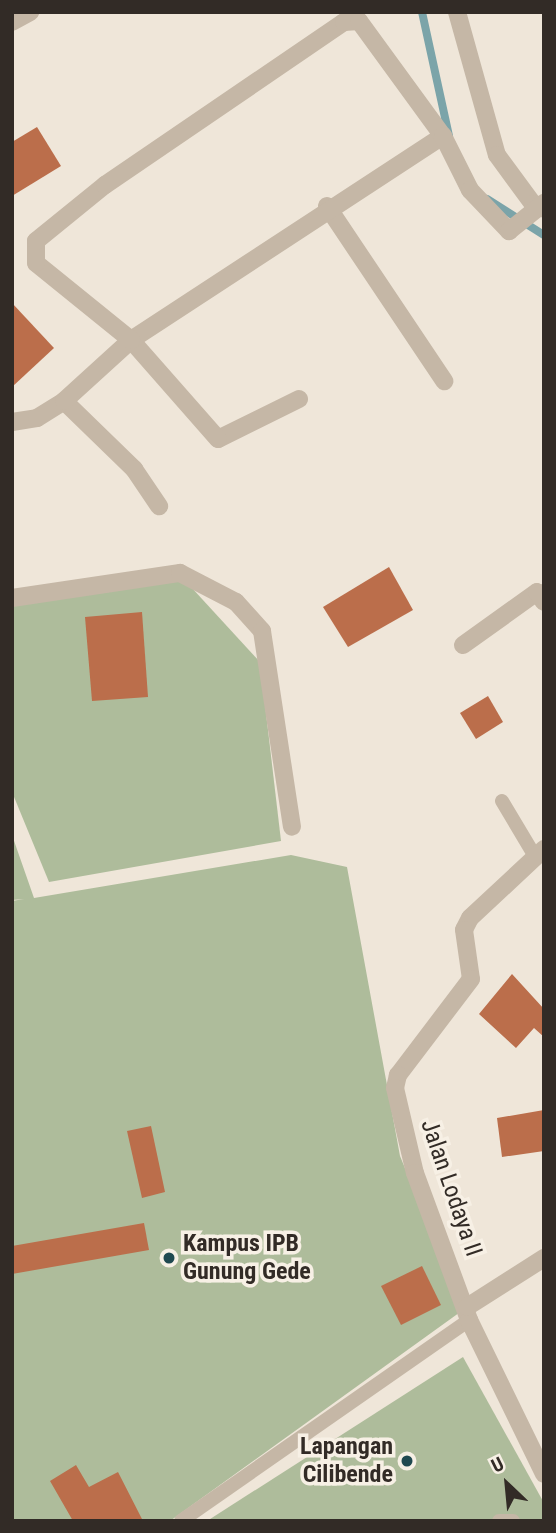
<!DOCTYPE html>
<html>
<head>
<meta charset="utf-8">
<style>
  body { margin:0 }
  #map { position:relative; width:556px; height:1533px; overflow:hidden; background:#efe6d9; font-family:"Roboto Condensed",sans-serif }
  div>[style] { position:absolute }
  .green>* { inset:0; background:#aebc9b }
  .stream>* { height:8px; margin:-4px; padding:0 4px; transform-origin:4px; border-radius:4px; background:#7ba4a9 }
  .building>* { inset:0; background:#bb6e4b }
  .service>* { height:14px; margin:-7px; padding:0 7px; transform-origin:7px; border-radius:7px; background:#c5b7a6 }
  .minor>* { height:18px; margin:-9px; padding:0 9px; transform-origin:9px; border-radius:9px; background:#c5b7a6 }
  .dots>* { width:19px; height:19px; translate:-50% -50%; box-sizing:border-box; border:4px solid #f7f0e5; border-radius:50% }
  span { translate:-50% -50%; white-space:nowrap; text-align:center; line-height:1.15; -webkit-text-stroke:7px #f7f0e5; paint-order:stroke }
  .street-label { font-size:24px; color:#322b26 }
  .poi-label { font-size:24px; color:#322b26; font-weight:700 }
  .left { translate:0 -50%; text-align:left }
  .right { translate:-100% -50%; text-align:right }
  .frame { position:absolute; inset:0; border:14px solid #322b26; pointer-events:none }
  .north { position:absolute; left:472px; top:1449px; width:70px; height:70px; -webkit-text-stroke:5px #f7f0e5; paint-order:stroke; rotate:334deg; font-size:19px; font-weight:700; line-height:28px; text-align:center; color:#322b26 }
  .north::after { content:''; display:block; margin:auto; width:24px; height:32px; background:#322b26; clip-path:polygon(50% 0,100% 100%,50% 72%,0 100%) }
</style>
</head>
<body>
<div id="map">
  <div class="green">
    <i style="clip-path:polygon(180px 575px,260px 662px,281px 841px,49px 882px,12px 792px,12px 602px)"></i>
    <i style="clip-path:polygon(12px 835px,34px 898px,291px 855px,347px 867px,400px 1156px,463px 1310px,170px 1521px,12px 1521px,12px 901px,24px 899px,12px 900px)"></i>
    <i style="clip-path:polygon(463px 1357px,544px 1503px,544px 1521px,207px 1521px)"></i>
  </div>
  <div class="stream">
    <i style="left:422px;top:12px;width:127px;rotate:77.7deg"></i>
    <i style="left:487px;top:199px;width:67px;rotate:32.3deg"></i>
  </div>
  <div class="building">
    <i style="clip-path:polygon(37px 127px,61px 166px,12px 196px,12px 142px)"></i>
    <i style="clip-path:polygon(12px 303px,54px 348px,12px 387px)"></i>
    <i style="clip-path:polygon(389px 567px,413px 610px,348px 647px,323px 607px)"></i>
    <i style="clip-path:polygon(142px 612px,148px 697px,92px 701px,85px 617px)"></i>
    <i style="clip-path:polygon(488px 696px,503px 722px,476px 739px,460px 713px)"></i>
    <i style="clip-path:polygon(512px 974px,544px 1009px,544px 1037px,534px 1028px,516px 1048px,479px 1014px)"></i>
    <i style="clip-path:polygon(544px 1110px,544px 1151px,502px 1157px,497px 1118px)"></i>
    <i style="clip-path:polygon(151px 1126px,165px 1192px,142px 1198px,127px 1131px)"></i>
    <i style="clip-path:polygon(144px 1223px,149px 1250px,12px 1274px,12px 1246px)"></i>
    <i style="clip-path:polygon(422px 1266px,441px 1305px,401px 1325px,381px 1286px)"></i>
    <i style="clip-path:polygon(76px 1465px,89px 1487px,118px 1472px,143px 1521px,73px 1521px,50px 1481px)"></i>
  </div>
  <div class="service">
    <i style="left:502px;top:801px;width:61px;rotate:59.2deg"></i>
    <i style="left:181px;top:1521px;width:351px;rotate:-34.9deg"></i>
    <i style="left:499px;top:1521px;width:14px"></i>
  </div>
  <div class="minor">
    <i style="left:457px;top:12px;width:148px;rotate:74.4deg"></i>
    <i style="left:497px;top:155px;width:61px;rotate:53.7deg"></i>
    <i style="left:533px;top:204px;width:12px;rotate:24deg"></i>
    <i style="left:12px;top:22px;width:21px;rotate:-29deg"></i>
    <i style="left:327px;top:206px;width:211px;rotate:56.2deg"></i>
    <i style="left:299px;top:399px;width:90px;rotate:153.7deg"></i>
    <i style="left:218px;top:439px;width:132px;rotate:-131.3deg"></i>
    <i style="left:131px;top:340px;width:373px;rotate:-33.2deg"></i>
    <i style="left:64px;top:401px;width:98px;rotate:44.2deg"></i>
    <i style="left:134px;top:469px;width:45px;rotate:56deg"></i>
    <i style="left:12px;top:422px;width:25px;rotate:-9deg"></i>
    <i style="left:37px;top:418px;width:32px;rotate:-32deg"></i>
    <i style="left:64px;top:401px;width:91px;rotate:-42.3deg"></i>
    <i style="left:131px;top:340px;width:122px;rotate:-141deg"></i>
    <i style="left:36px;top:263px;width:22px;rotate:-90deg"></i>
    <i style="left:36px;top:241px;width:89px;rotate:-39.1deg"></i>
    <i style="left:105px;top:185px;width:289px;rotate:-34.3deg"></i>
    <i style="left:344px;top:22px;width:15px;rotate:-4deg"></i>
    <i style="left:359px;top:21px;width:142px;rotate:53.9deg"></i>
    <i style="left:443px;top:136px;width:60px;rotate:63.4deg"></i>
    <i style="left:470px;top:190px;width:57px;rotate:46.4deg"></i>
    <i style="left:509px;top:231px;width:45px;rotate:-38.7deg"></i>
    <i style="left:12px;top:598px;width:170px;rotate:-8.5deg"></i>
    <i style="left:180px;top:573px;width:63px;rotate:27.4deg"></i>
    <i style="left:236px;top:602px;width:39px;rotate:48deg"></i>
    <i style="left:262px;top:631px;width:198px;rotate:81.3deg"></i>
    <i style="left:463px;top:645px;width:91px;rotate:-35.6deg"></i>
    <i style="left:537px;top:592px;width:12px;rotate:55deg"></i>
    <i style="left:544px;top:849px;width:101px;rotate:137deg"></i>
    <i style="left:470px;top:918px;width:13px;rotate:117deg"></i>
    <i style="left:464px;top:930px;width:49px;rotate:81.9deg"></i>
    <i style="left:471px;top:979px;width:121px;rotate:127.2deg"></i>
    <i style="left:398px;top:1075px;width:13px;rotate:103deg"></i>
    <i style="left:395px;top:1088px;width:87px;rotate:76.8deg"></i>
    <i style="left:415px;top:1173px;width:157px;rotate:69.8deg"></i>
    <i style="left:469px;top:1320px;width:171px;rotate:64deg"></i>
    <i style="left:467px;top:1307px;width:91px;rotate:-32.5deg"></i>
  </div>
  <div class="dots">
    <i style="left:169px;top:1258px;background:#204950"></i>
    <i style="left:407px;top:1461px;background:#204950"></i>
  </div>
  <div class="street-label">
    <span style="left:451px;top:1188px;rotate:71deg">Jalan Lodaya II</span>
  </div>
  <div class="poi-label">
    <span class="left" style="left:183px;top:1258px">Kampus IPB<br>Gunung Gede</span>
    <span class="right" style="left:393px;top:1461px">Lapangan<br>Cilibende</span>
  </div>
  <div class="frame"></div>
  <div class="north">U</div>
</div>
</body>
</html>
